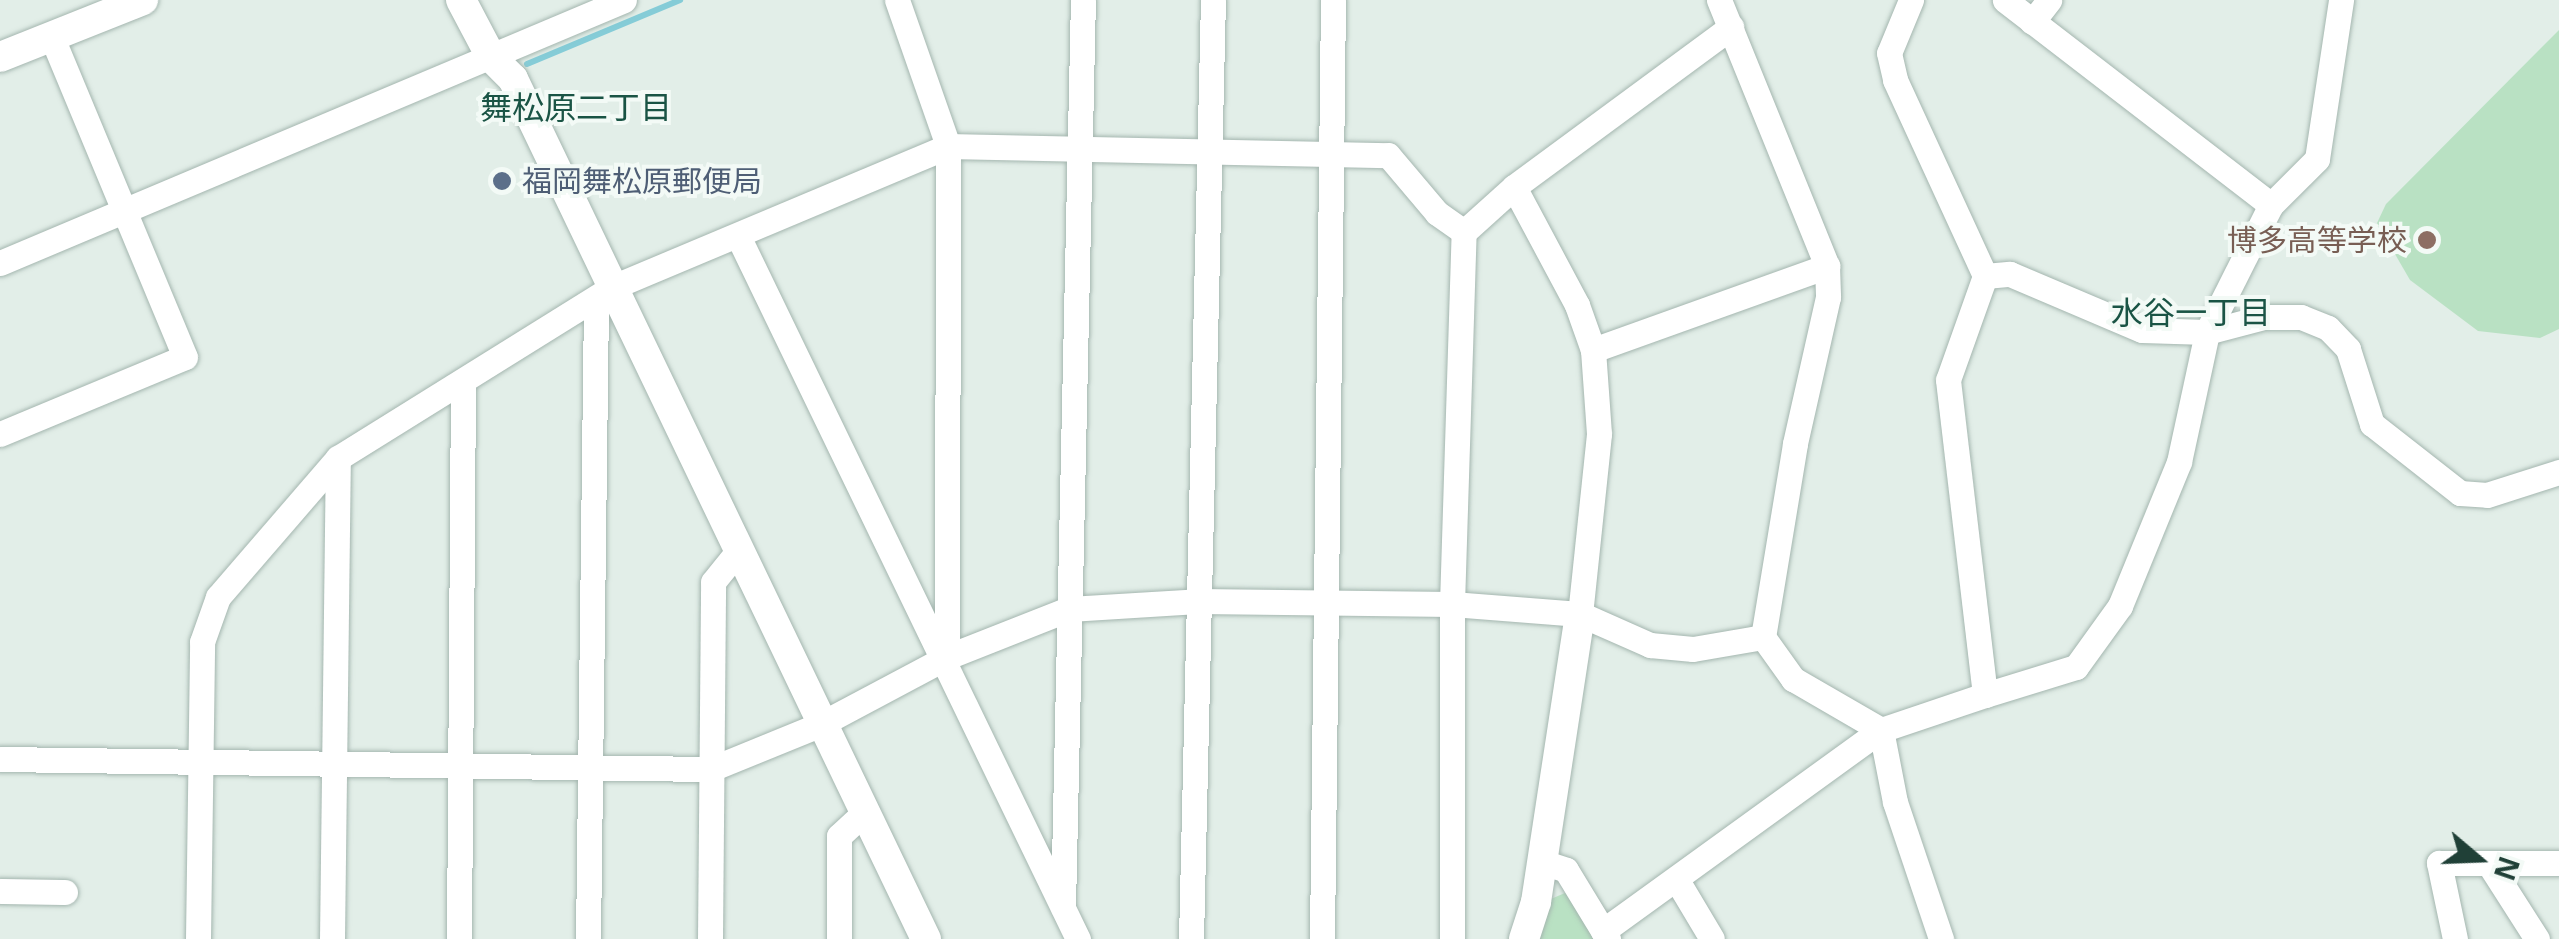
<!DOCTYPE html>
<html>
<head>
<meta charset="utf-8">
<style>
  body { margin:0 }
  #map { position:relative; width:2559px; height:939px; overflow:hidden; background:#e2eee8; font-family:"Open Sans","Noto Sans JP",sans-serif }
  div>[style] { position:absolute }
  .green>* { inset:0; background:#b9e1c3 }
  .stream>* { height:6px; margin:-3px; padding:0 3px; transform-origin:3px; border-radius:3px; background:#85ccd7 }
  .roads { filter:drop-shadow(0 0 2px #a4b6af) drop-shadow(0 0 2px #a4b6af) }
  .minor>* { height:25px; margin:-12.5px; padding:0 12.5px; transform-origin:12.5px; border-radius:12.5px; background:#fff }
  .tertiary>* { height:30px; margin:-15px; padding:0 15px; transform-origin:15px; border-radius:15px; background:#fff }
  .dots>* { width:28px; height:28px; translate:-50% -50%; box-sizing:border-box; border:5px solid #f3faf6; border-radius:50% }
  span { translate:-50% -50%; white-space:nowrap; text-align:center; line-height:1.15; -webkit-text-stroke:8px #f3faf6; paint-order:stroke }
  .service-label { font-size:30px; color:#4e5e75 }
  .left { translate:0 -50%; text-align:left }
  .education-label { font-size:30px; color:#785e54 }
  .right { translate:-100% -50%; text-align:right }
  .neighbourhood-label { font-size:32px; color:#1a5445 }
  .north { position:absolute; left:2429px; top:809px; width:100px; height:100px; -webkit-text-stroke:8px #f3faf6; paint-order:stroke; rotate:109deg; font-size:28px; font-weight:700; line-height:40px; text-align:center; color:#204037 }
  .north::after { content:''; display:block; margin:auto; width:35px; height:45px; background:#204037; clip-path:polygon(50% 0,100% 100%,50% 72%,0 100%) }
</style>
</head>
<body>
<div id="map">
  <div class="green">
    <i style="clip-path:polygon(2559px 30px,2559px 329px,2540px 338px,2478px 331px,2410px 280px,2377px 223px,2386px 204px)"></i>
    <i style="clip-path:polygon(1565px 893px,1581px 909px,1597px 939px,1535px 939px,1546px 901px)"></i>
  </div>
  <div class="stream">
    <i style="left:527px;top:64px;width:166px;rotate:-22.7deg"></i>
  </div>
  <div class="roads">
    <div class="minor">
      <i style="left:897px;top:0;width:155px;rotate:70.7deg"></i>
      <i style="left:948px;top:146px;width:506px;rotate:90.11deg"></i>
      <i style="left:1719px;top:0;width:287px;rotate:67.9deg"></i>
      <i style="left:1827px;top:266px;width:31px;rotate:88deg"></i>
      <i style="left:1828px;top:297px;width:151px;rotate:102.7deg"></i>
      <i style="left:1795px;top:444px;width:196px;rotate:99.4deg"></i>
      <i style="left:1763px;top:637px;width:52px;rotate:54.5deg"></i>
      <i style="left:1793px;top:679px;width:102px;rotate:30.1deg"></i>
      <i style="left:1911px;top:0;width:57px;rotate:112.5deg"></i>
      <i style="left:1889px;top:53px;width:28px;rotate:77deg"></i>
      <i style="left:1895px;top:80px;width:216px;rotate:65.3deg"></i>
      <i style="left:1985px;top:276px;width:110px;rotate:109.6deg"></i>
      <i style="left:1948px;top:380px;width:317px;rotate:83.3deg"></i>
      <i style="left:1985px;top:695px;width:95px;rotate:-17.1deg"></i>
      <i style="left:2076px;top:667px;width:75px;rotate:-54.2deg"></i>
      <i style="left:2120px;top:606px;width:156px;rotate:-67.7deg"></i>
      <i style="left:2179px;top:462px;width:133px;rotate:-77.8deg"></i>
      <i style="left:2207px;top:332px;width:142px;rotate:-63.3deg"></i>
      <i style="left:2271px;top:205px;width:336px;rotate:-142.4deg"></i>
      <i style="left:2032px;top:22px;width:28px;rotate:-52deg"></i>
      <i style="left:1514px;top:187px;width:134px;rotate:61.9deg"></i>
      <i style="left:1577px;top:305px;width:48px;rotate:70.4deg"></i>
      <i style="left:1593px;top:350px;width:84px;rotate:85.9deg"></i>
      <i style="left:1599px;top:434px;width:181px;rotate:96deg"></i>
      <i style="left:2271px;top:205px;width:65px;rotate:-45deg"></i>
      <i style="left:2317px;top:159px;width:161px;rotate:-81.4deg"></i>
      <i style="left:738px;top:236px;width:781px;rotate:64.19deg"></i>
      <i style="left:0;top:263px;width:677px;rotate:-22.85deg"></i>
      <i style="left:1985px;top:276px;width:25px;rotate:-5deg"></i>
      <i style="left:2010px;top:274px;width:143px;rotate:23deg"></i>
      <i style="left:2142px;top:330px;width:65px;rotate:1.8deg"></i>
      <i style="left:2207px;top:332px;width:59px;rotate:-14.7deg"></i>
      <i style="left:2264px;top:317px;width:37px"></i>
      <i style="left:2301px;top:317px;width:29px;rotate:22deg"></i>
      <i style="left:2328px;top:328px;width:29px;rotate:46deg"></i>
      <i style="left:2348px;top:349px;width:79px;rotate:72.3deg"></i>
      <i style="left:2372px;top:424px;width:112px;rotate:38.1deg"></i>
      <i style="left:2460px;top:493px;width:27px;rotate:4deg"></i>
      <i style="left:2487px;top:495px;width:76px;rotate:-17.7deg"></i>
      <i style="left:1593px;top:350px;width:249px;rotate:-19.7deg"></i>
      <i style="left:0;top:434px;width:200px;rotate:-22.6deg"></i>
      <i style="left:185px;top:357px;width:349px;rotate:-112.6deg"></i>
      <i style="left:1881px;top:730px;width:73px;rotate:79deg"></i>
      <i style="left:1895px;top:802px;width:145px;rotate:71.4deg"></i>
      <i style="left:0;top:759px;width:711px;rotate:0.81deg"></i>
      <i style="left:711px;top:769px;width:119px;rotate:-22.2deg"></i>
      <i style="left:821px;top:724px;width:143px;rotate:-28deg"></i>
      <i style="left:947px;top:657px;width:131px;rotate:-21.5deg"></i>
      <i style="left:1069px;top:609px;width:129px;rotate:-3.5deg"></i>
      <i style="left:1198px;top:601px;width:254px;rotate:0.7deg"></i>
      <i style="left:1452px;top:604px;width:128px;rotate:4.5deg"></i>
      <i style="left:1580px;top:614px;width:77px;rotate:23.9deg"></i>
      <i style="left:1650px;top:645px;width:43px;rotate:5.3deg"></i>
      <i style="left:1693px;top:649px;width:71px;rotate:-9.7deg"></i>
      <i style="left:1542px;top:862px;width:25px;rotate:18deg"></i>
      <i style="left:1566px;top:870px;width:81px;rotate:58.7deg"></i>
      <i style="left:2489px;top:864px;width:89px;rotate:57.4deg"></i>
      <i style="left:1678px;top:882px;width:66px;rotate:59.2deg"></i>
      <i style="left:0;top:891px;width:65px;rotate:0.9deg"></i>
      <i style="left:1063px;top:907px;width:907px;rotate:-88.74deg"></i>
      <i style="left:1603px;top:931px;width:343px;rotate:-35.9deg"></i>
      <i style="left:1881px;top:730px;width:110px;rotate:-18.6deg"></i>
      <i style="left:198px;top:939px;width:297px;rotate:-89.2deg"></i>
      <i style="left:202px;top:642px;width:48px;rotate:-70.4deg"></i>
      <i style="left:218px;top:597px;width:184px;rotate:-49.2deg"></i>
      <i style="left:338px;top:458px;width:324px;rotate:-31.9deg"></i>
      <i style="left:613px;top:287px;width:363px;rotate:-22.8deg"></i>
      <i style="left:948px;top:146px;width:440px;rotate:1.2deg"></i>
      <i style="left:1388px;top:155px;width:76px;rotate:49.8deg"></i>
      <i style="left:1437px;top:213px;width:33px;rotate:35deg"></i>
      <i style="left:332px;top:939px;width:481px;rotate:-89.3deg"></i>
      <i style="left:459px;top:939px;width:558px;rotate:-89.59deg"></i>
      <i style="left:588px;top:939px;width:640px;rotate:-89.28deg"></i>
      <i style="left:710px;top:939px;width:357px;rotate:-89.5deg"></i>
      <i style="left:713px;top:582px;width:40px;rotate:-51deg"></i>
      <i style="left:839px;top:939px;width:103px;rotate:-90deg"></i>
      <i style="left:839px;top:836px;width:34px;rotate:-43deg"></i>
      <i style="left:1191px;top:939px;width:939px;rotate:-88.66deg"></i>
      <i style="left:1322px;top:939px;width:939px;rotate:-89.33deg"></i>
      <i style="left:1452px;top:939px;width:335px;rotate:-90deg"></i>
      <i style="left:1452px;top:604px;width:372px;rotate:-88.2deg"></i>
      <i style="left:1464px;top:232px;width:67px;rotate:-42deg"></i>
      <i style="left:1514px;top:187px;width:270px;rotate:-36.4deg"></i>
      <i style="left:2455px;top:939px;width:78px;rotate:-101.9deg"></i>
      <i style="left:2439px;top:863px;width:120px"></i>
    </div>
    <div class="tertiary">
      <i style="left:461px;top:0;width:64px;rotate:62.2deg"></i>
      <i style="left:491px;top:57px;width:31px;rotate:45deg"></i>
      <i style="left:513px;top:79px;width:954px;rotate:64.35deg"></i>
      <i style="left:0;top:57px;width:154px;rotate:-21.7deg"></i>
      <i style="left:1524px;top:939px;width:39px;rotate:-72deg"></i>
      <i style="left:1536px;top:902px;width:291px;rotate:-81.3deg"></i>
    </div>
  </div>
  <div class="dots">
    <i style="left:502px;top:181px;background:#5c6f8a"></i>
    <i style="left:2427px;top:240px;background:#8d6e63"></i>
  </div>
  <div class="service-label">
    <span class="left" style="left:522px;top:181px">福岡舞松原郵便局</span>
  </div>
  <div class="education-label">
    <span class="right" style="left:2407px;top:240px">博多高等学校</span>
  </div>
  <div class="neighbourhood-label">
    <span style="left:576px;top:107px">舞松原二丁目</span>
    <span style="left:2191px;top:312px">水谷一丁目</span>
  </div>
  <div class="north">N</div>
</div>
</body>
</html>
